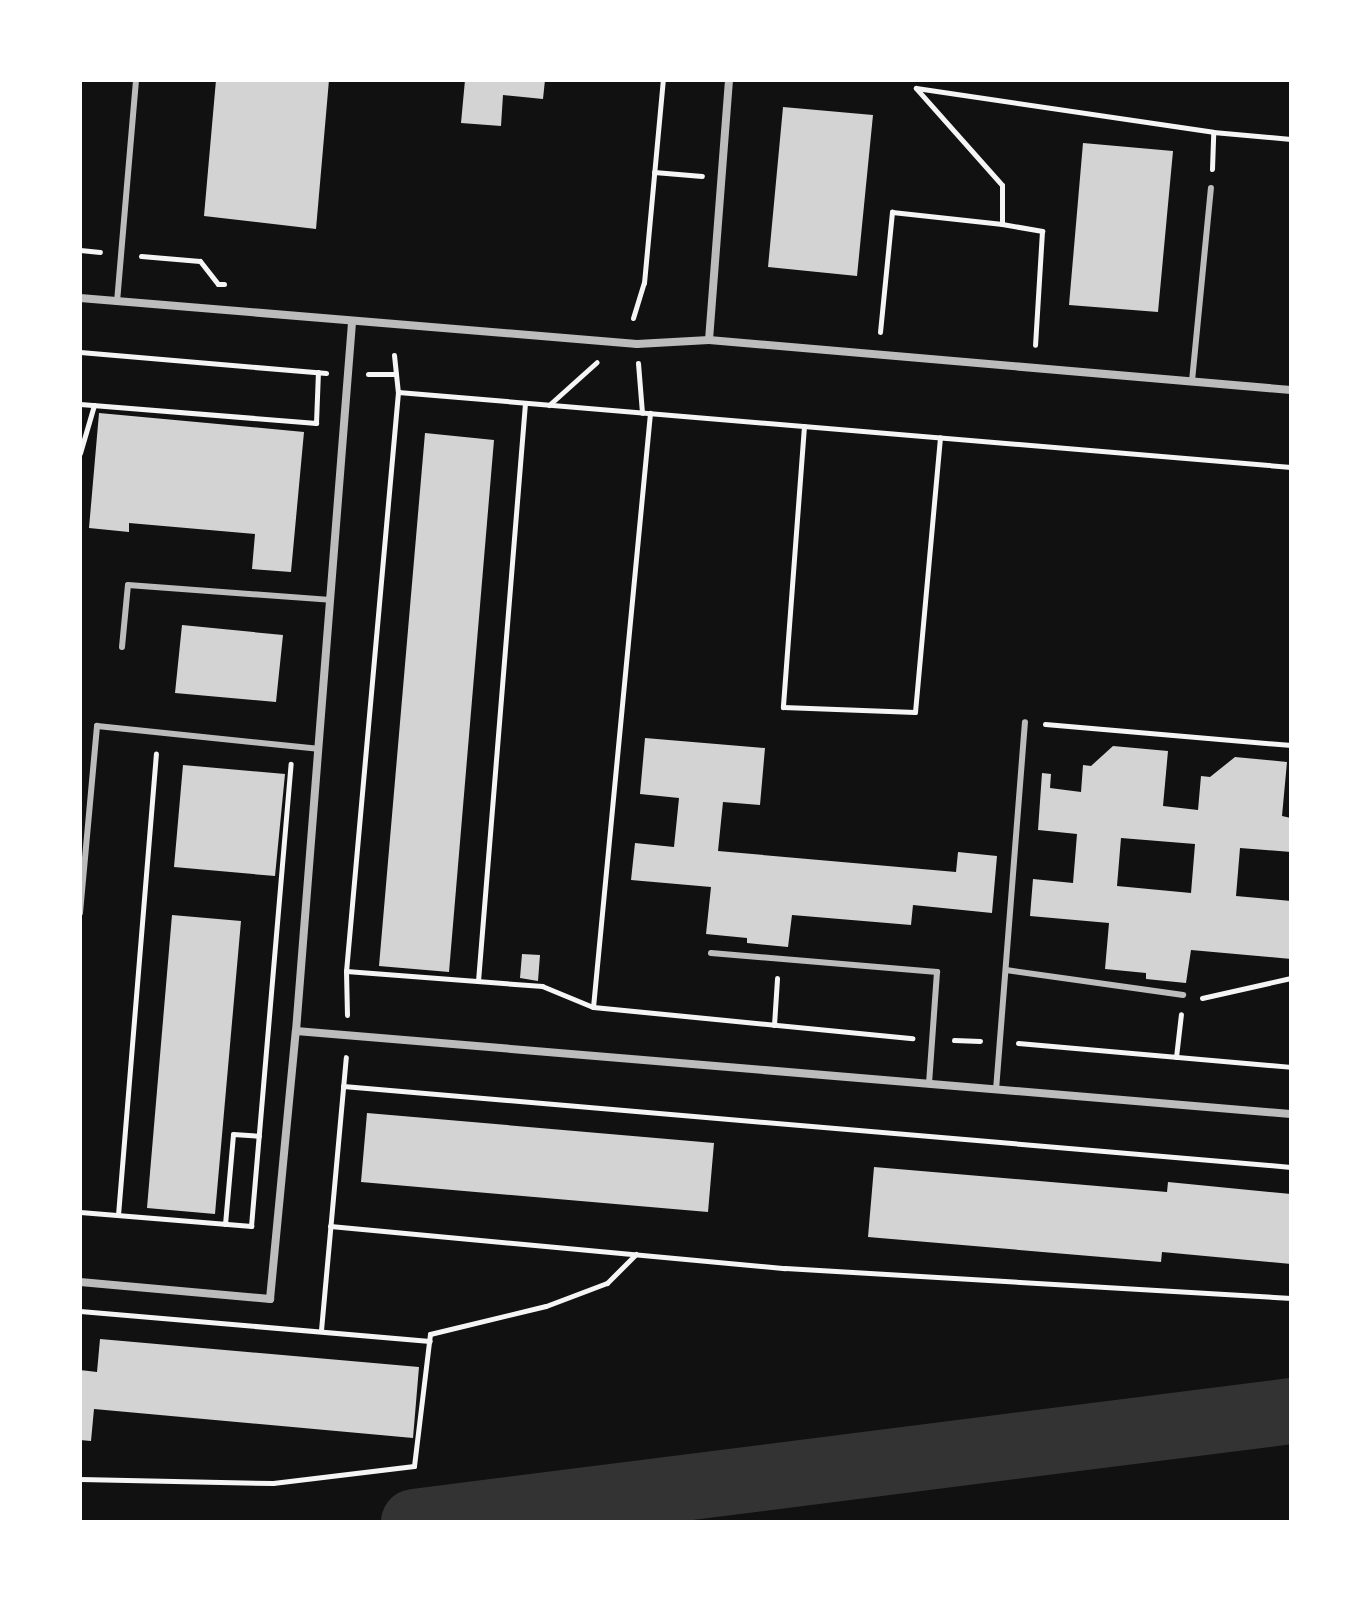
<!DOCTYPE html>
<html>
<head>
<meta charset="utf-8">
<style>
  body { margin:0 }
  #map { position:relative; width:1371px; height:1602px; overflow:hidden; background:#111; font-family:"Exo 2",sans-serif }
  div>[style] { position:absolute }
  .river>* { height:66px; margin:-33px; padding:0 33px; transform-origin:33px; border-radius:33px; background:#333 }
  .building>* { inset:0; background:#d3d3d3 }
  .path>* { height:5px; margin:-2.5px; padding:0 2.5px; transform-origin:2.5px; border-radius:2.5px; background:#f5f5f5 }
  .service>* { height:6px; margin:-3px; padding:0 3px; transform-origin:3px; border-radius:3px; background:#bcbcbc }
  .minor>* { height:8px; margin:-4px; padding:0 4px; transform-origin:4px; border-radius:4px; background:#bcbcbc }
  span { translate:-50% -50%; white-space:nowrap; text-align:center; line-height:1.15; -webkit-text-stroke:8px #fff; paint-order:stroke }
  .frame { position:absolute; inset:0; border:82px solid #fff; pointer-events:none }
</style>
</head>
<body>
<div id="map">
  <div class="river">
    <i style="left:414px;top:1522px;width:884px;rotate:-7.21deg"></i>
  </div>
  <div class="building">
    <i style="clip-path:polygon(216px 80px,329px 80px,316px 229px,204px 216px)"></i>
    <i style="clip-path:polygon(465px 80px,545px 80px,543px 99px,503px 95px,501px 126px,461px 123px)"></i>
    <i style="clip-path:polygon(783px 107px,873px 115px,857px 276px,768px 267px)"></i>
    <i style="clip-path:polygon(1083px 143px,1173px 151px,1158px 312px,1069px 305px)"></i>
    <i style="clip-path:polygon(99px 413px,304px 432px,291px 572px,252px 569px,255px 534px,129px 523px,129px 532px,89px 528px)"></i>
    <i style="clip-path:polygon(425px 433px,494px 440px,449px 972px,379px 966px)"></i>
    <i style="clip-path:polygon(182px 625px,283px 635px,276px 702px,175px 693px)"></i>
    <i style="clip-path:polygon(645px 738px,765px 748px,760px 805px,723px 802px,718px 851px,956px 872px,958px 852px,997px 856px,992px 913px,913px 905px,911px 925px,792px 915px,788px 947px,747px 943px,747px 938px,706px 934px,711px 887px,631px 880px,635px 843px,674px 847px,679px 798px,640px 794px)"></i>
    <i style="clip-path:polygon(evenodd,1113px 746px,1168px 751px,1163px 806px,1198px 810px,1201px 776px,1210px 777px,1235px 757px,1287px 762px,1282px 816px,1291px 818px,1291px 852px,1240px 848px,1236px 896px,1291px 901px,1291px 959px,1191px 950px,1186px 983px,1146px 979px,1146px 973px,1105px 969px,1109px 923px,1030px 916px,1033px 879px,1073px 883px,1077px 834px,1038px 830px,1042px 773px,1051px 774px,1050px 788px,1081px 792px,1083px 765px,1091px 766px,1113px 746px,1121px 838px,1195px 844px,1191px 893px,1117px 886px,1121px 838px)"></i>
    <i style="clip-path:polygon(183px 765px,285px 774px,275px 876px,174px 867px)"></i>
    <i style="clip-path:polygon(172px 915px,241px 921px,215px 1214px,147px 1208px)"></i>
    <i style="clip-path:polygon(522px 954px,540px 955px,538px 981px,520px 978px)"></i>
    <i style="clip-path:polygon(367px 1113px,714px 1143px,708px 1212px,361px 1182px)"></i>
    <i style="clip-path:polygon(874px 1167px,1167px 1192px,1168px 1182px,1291px 1194px,1291px 1264px,1162px 1252px,1161px 1262px,868px 1237px)"></i>
    <i style="clip-path:polygon(100px 1339px,419px 1367px,413px 1438px,94px 1409px,91px 1441px,80px 1440px,80px 1370px,97px 1372px)"></i>
  </div>
  <div class="path">
    <i style="left:1212px;top:169px;width:37px;rotate:-88deg"></i>
    <i style="left:1213px;top:132px;width:78px;rotate:5.1deg"></i>
    <i style="left:654px;top:172px;width:48px;rotate:4.8deg"></i>
    <i style="left:1002px;top:224px;width:41px;rotate:9.9deg"></i>
    <i style="left:1042px;top:231px;width:114px;rotate:93.5deg"></i>
    <i style="left:80px;top:250px;width:20px;rotate:6deg"></i>
    <i style="left:141px;top:256px;width:59px;rotate:4.8deg"></i>
    <i style="left:200px;top:261px;width:29px;rotate:52deg"></i>
    <i style="left:218px;top:284px;width:6px"></i>
    <i style="left:633px;top:318px;width:37px;rotate:-73deg"></i>
    <i style="left:644px;top:283px;width:204px;rotate:-84.7deg"></i>
    <i style="left:880px;top:332px;width:121px;rotate:-84.3deg"></i>
    <i style="left:892px;top:212px;width:111px;rotate:6.2deg"></i>
    <i style="left:1002px;top:224px;width:39px;rotate:-90deg"></i>
    <i style="left:1002px;top:185px;width:130px;rotate:-131.6deg"></i>
    <i style="left:916px;top:88px;width:300px;rotate:8.4deg"></i>
    <i style="left:80px;top:352px;width:247px;rotate:4.9deg"></i>
    <i style="left:394px;top:355px;width:37px;rotate:84deg"></i>
    <i style="left:398px;top:392px;width:581px;rotate:95.13deg"></i>
    <i style="left:346px;top:971px;width:197px;rotate:4.4deg"></i>
    <i style="left:542px;top:986px;width:55px;rotate:22.4deg"></i>
    <i style="left:593px;top:1007px;width:321px;rotate:5.6deg"></i>
    <i style="left:638px;top:363px;width:50px;rotate:85.4deg"></i>
    <i style="left:368px;top:374px;width:28px"></i>
    <i style="left:398px;top:392px;width:896px;rotate:4.8deg"></i>
    <i style="left:80px;top:404px;width:237px;rotate:4.6deg"></i>
    <i style="left:316px;top:423px;width:51px;rotate:-87.8deg"></i>
    <i style="left:549px;top:405px;width:64px;rotate:-41.9deg"></i>
    <i style="left:804px;top:426px;width:282px;rotate:94.3deg"></i>
    <i style="left:783px;top:707px;width:132px;rotate:2.2deg"></i>
    <i style="left:915px;top:712px;width:276px;rotate:-84.8deg"></i>
    <i style="left:80px;top:453px;width:50px;rotate:-73.7deg"></i>
    <i style="left:1045px;top:724px;width:247px;rotate:4.9deg"></i>
    <i style="left:346px;top:971px;width:44px;rotate:88.7deg"></i>
    <i style="left:478px;top:981px;width:580px;rotate:-85.35deg"></i>
    <i style="left:1202px;top:998px;width:91px;rotate:-12.7deg"></i>
    <i style="left:593px;top:1007px;width:597px;rotate:-84.52deg"></i>
    <i style="left:774px;top:1025px;width:47px;rotate:-86.3deg"></i>
    <i style="left:954px;top:1040px;width:26px;rotate:2deg"></i>
    <i style="left:1018px;top:1043px;width:274px;rotate:5deg"></i>
    <i style="left:1176px;top:1057px;width:43px;rotate:-83.4deg"></i>
    <i style="left:343px;top:1086px;width:951px;rotate:4.88deg"></i>
    <i style="left:80px;top:1212px;width:172px;rotate:4.7deg"></i>
    <i style="left:251px;top:1226px;width:464px;rotate:-85.1deg"></i>
    <i style="left:118px;top:1215px;width:463px;rotate:-85.3deg"></i>
    <i style="left:225px;top:1224px;width:90px;rotate:-84.9deg"></i>
    <i style="left:233px;top:1134px;width:26px;rotate:4deg"></i>
    <i style="left:330px;top:1226px;width:457px;rotate:5.3deg"></i>
    <i style="left:785px;top:1268px;width:507px;rotate:3.39deg"></i>
    <i style="left:80px;top:1311px;width:351px;rotate:4.9deg"></i>
    <i style="left:321px;top:1330px;width:274px;rotate:-84.8deg"></i>
    <i style="left:80px;top:1479px;width:193px;rotate:1.2deg"></i>
    <i style="left:273px;top:1483px;width:142px;rotate:-6.9deg"></i>
    <i style="left:414px;top:1466px;width:133px;rotate:-83.1deg"></i>
    <i style="left:430px;top:1334px;width:119px;rotate:-13.6deg"></i>
    <i style="left:546px;top:1306px;width:65px;rotate:-20.7deg"></i>
    <i style="left:607px;top:1283px;width:41px;rotate:-45deg"></i>
  </div>
  <div class="service">
    <i style="left:117px;top:302px;width:223px;rotate:-85.1deg"></i>
    <i style="left:1192px;top:381px;width:194px;rotate:-84.4deg"></i>
    <i style="left:122px;top:647px;width:62px;rotate:-84.5deg"></i>
    <i style="left:128px;top:585px;width:203px;rotate:4.2deg"></i>
    <i style="left:80px;top:913px;width:188px;rotate:-84.8deg"></i>
    <i style="left:97px;top:726px;width:222px;rotate:5.9deg"></i>
    <i style="left:711px;top:953px;width:227px;rotate:4.8deg"></i>
    <i style="left:937px;top:972px;width:112px;rotate:94.1deg"></i>
    <i style="left:1006px;top:970px;width:179px;rotate:8deg"></i>
    <i style="left:996px;top:1090px;width:369px;rotate:-85.5deg"></i>
  </div>
  <div class="minor">
    <i style="left:80px;top:298px;width:559px;rotate:4.72deg"></i>
    <i style="left:637px;top:344px;width:72px;rotate:-3.2deg"></i>
    <i style="left:709px;top:340px;width:584px;rotate:4.91deg"></i>
    <i style="left:709px;top:340px;width:261px;rotate:-85.6deg"></i>
    <i style="left:296px;top:1031px;width:998px;rotate:4.77deg"></i>
    <i style="left:80px;top:1282px;width:191px;rotate:5.1deg"></i>
    <i style="left:270px;top:1299px;width:269px;rotate:-84.5deg"></i>
    <i style="left:296px;top:1031px;width:711px;rotate:-85.48deg"></i>
  </div>
  <div class="frame"></div>
</div>
</body>
</html>
